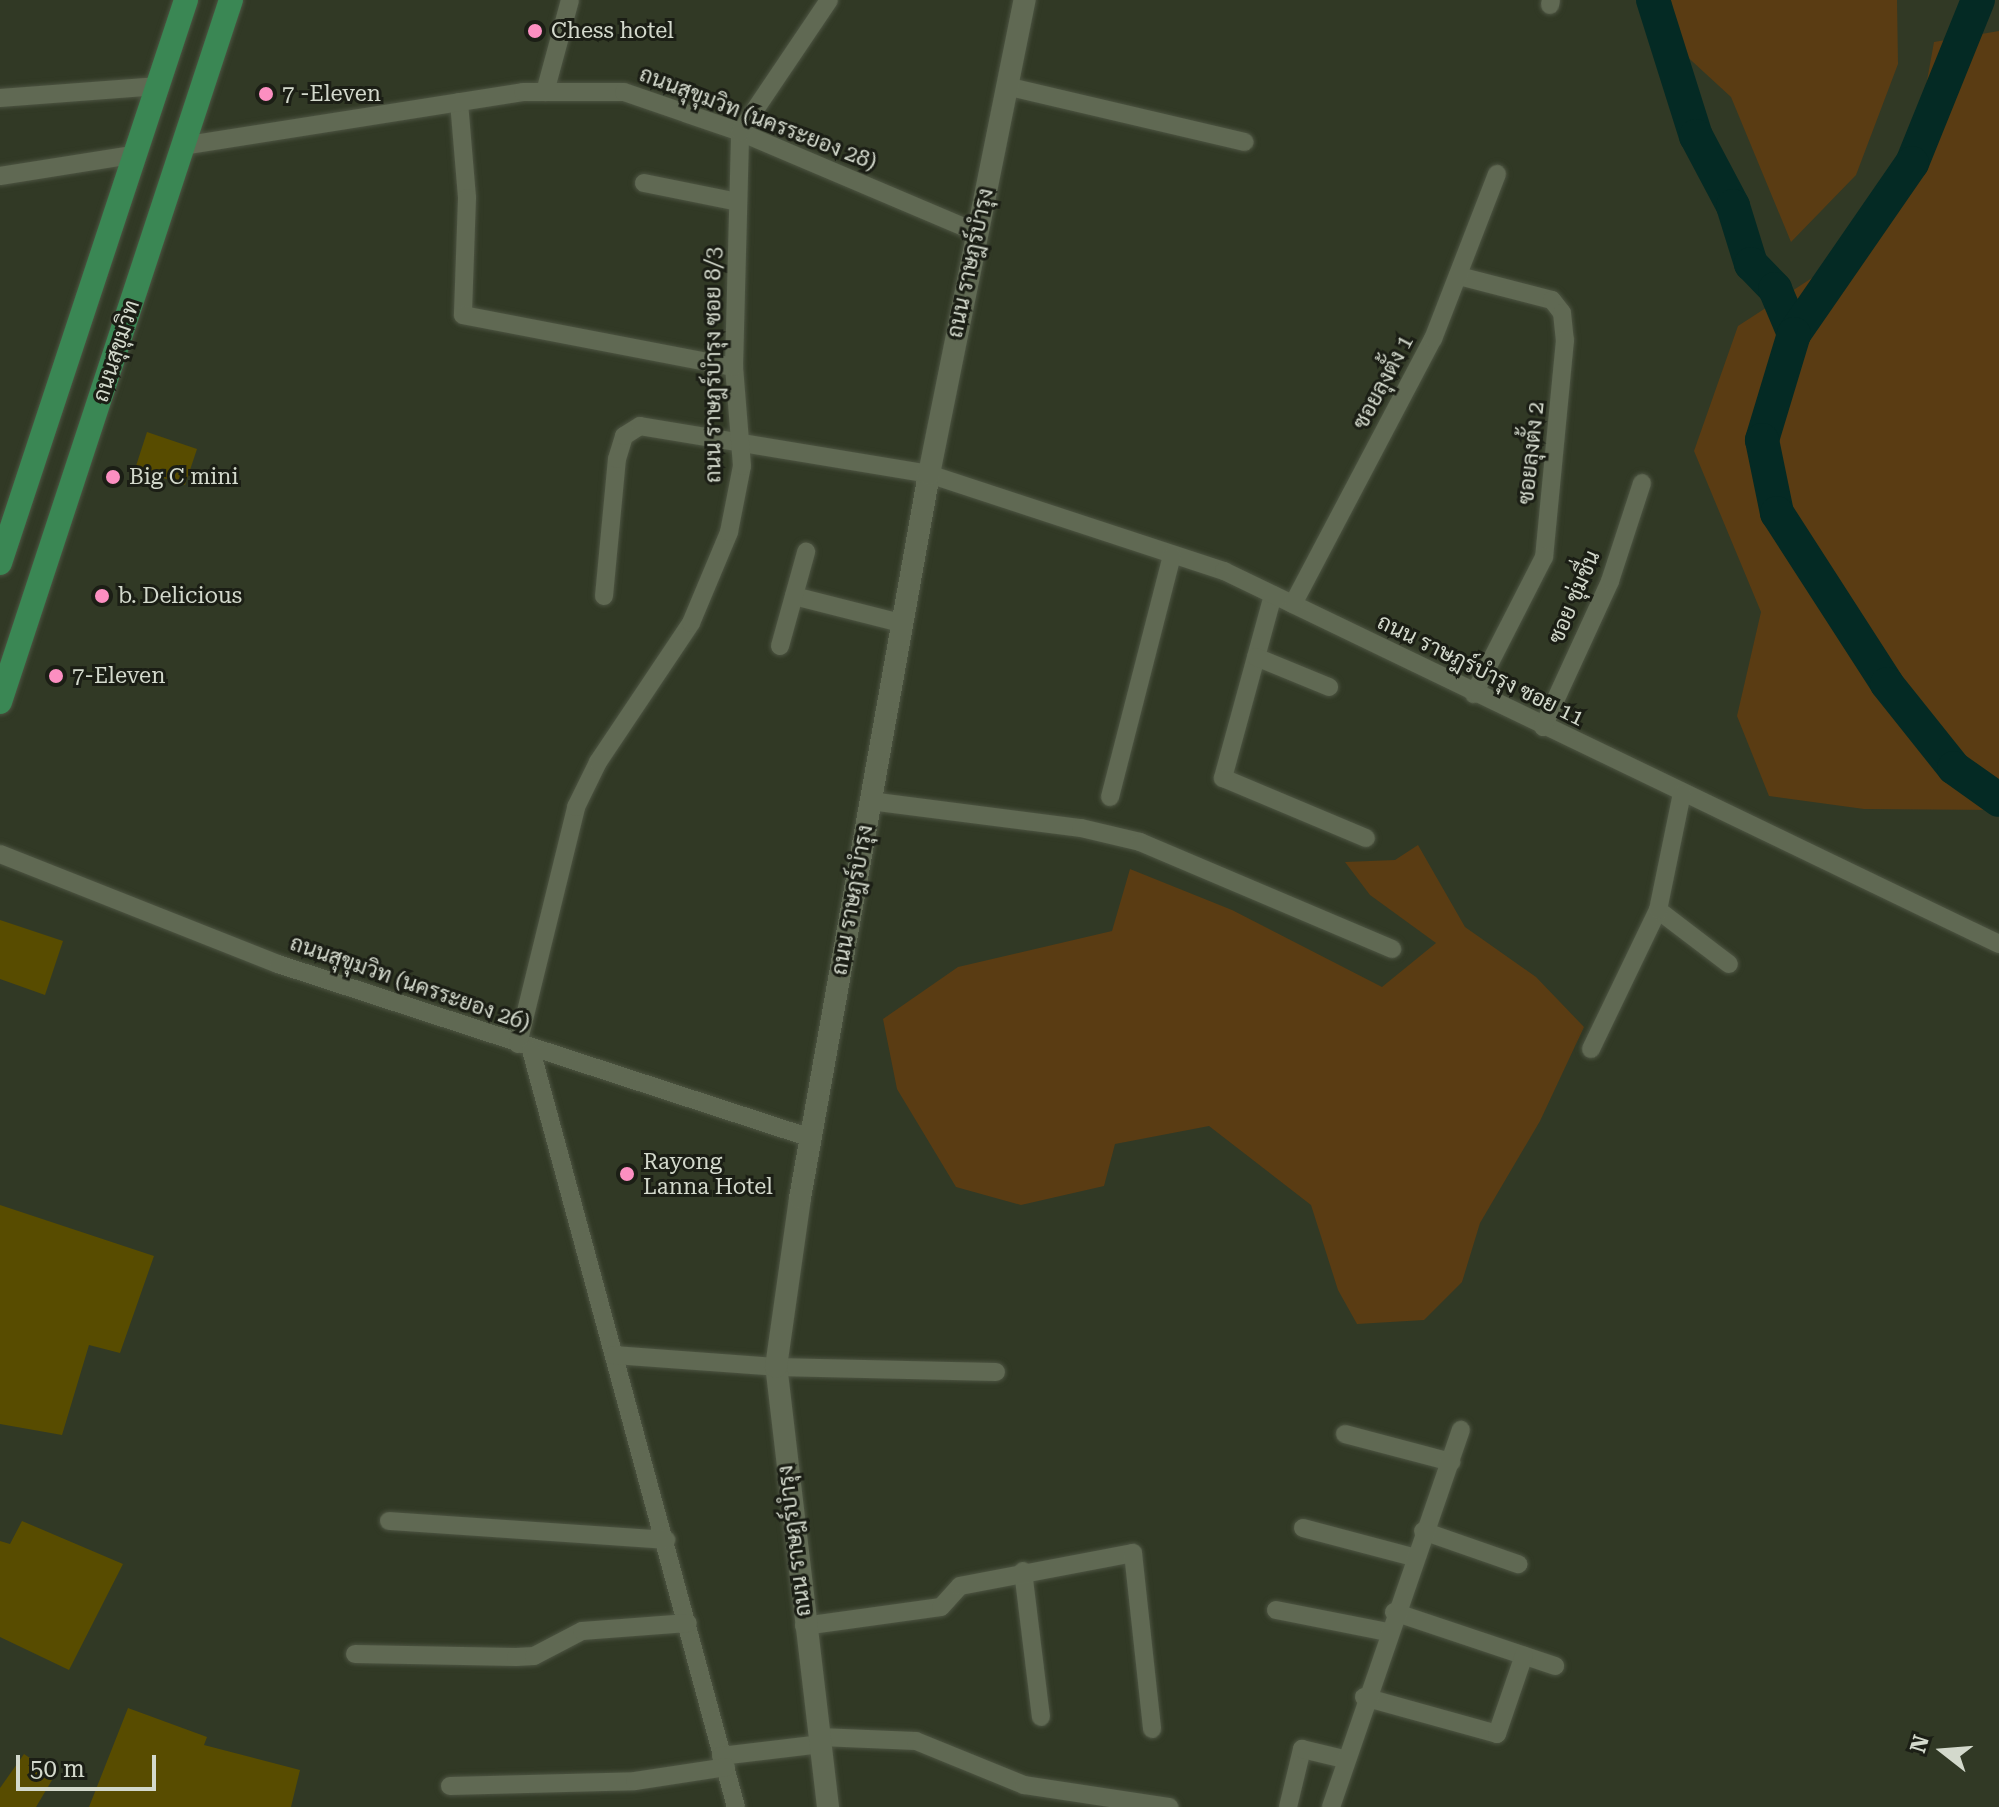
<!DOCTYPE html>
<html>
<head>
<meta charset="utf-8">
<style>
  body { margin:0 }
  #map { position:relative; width:1999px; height:1807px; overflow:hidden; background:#313925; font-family:"Roboto Serif",Sarabun,serif }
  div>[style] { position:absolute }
  .green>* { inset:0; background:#5a3c13 }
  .river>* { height:34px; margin:-17px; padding:0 17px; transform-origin:17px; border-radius:17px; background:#042a24 }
  .building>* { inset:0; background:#584c00 }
  .roads { filter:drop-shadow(0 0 2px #4d5442) drop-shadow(0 0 2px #4d5442) }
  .minor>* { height:18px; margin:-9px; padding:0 9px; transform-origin:9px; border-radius:9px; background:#606953 }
  .tertiary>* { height:22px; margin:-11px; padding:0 11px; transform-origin:11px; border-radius:11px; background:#606953 }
  .primary>* { height:24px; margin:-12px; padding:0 12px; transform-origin:12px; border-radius:12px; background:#3a8754 }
  .dots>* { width:22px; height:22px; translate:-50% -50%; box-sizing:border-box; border:4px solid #1b1e15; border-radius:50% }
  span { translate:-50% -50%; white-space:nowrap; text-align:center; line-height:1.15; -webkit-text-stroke:6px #1b1e15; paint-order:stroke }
  .poi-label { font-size:22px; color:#d3d9cc }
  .left { translate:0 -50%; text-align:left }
  .street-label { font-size:22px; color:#d3d9cc }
  .north { position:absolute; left:1903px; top:1711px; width:80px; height:80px; -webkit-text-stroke:6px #1b1e15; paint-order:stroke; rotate:287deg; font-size:22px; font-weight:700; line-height:32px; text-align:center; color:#d3d9cc }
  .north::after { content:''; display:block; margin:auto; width:28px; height:36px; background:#d3d9cc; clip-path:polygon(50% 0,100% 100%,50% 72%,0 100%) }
  .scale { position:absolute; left:16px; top:1755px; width:140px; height:36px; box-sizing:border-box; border:4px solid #d3d9cc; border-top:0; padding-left:10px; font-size:24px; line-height:28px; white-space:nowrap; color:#d3d9cc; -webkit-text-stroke:6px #1b1e15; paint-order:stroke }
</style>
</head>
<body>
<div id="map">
  <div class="green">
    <i style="clip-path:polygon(1671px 0,1897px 0,1898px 64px,1856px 175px,1791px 242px,1731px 97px,1681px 51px)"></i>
    <i style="clip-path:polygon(1999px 31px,1999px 810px,1864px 809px,1769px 796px,1737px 716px,1761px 612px,1694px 451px,1738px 326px,1846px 256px,1891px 212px,1912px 163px,1934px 42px)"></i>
    <i style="clip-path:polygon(1418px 845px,1465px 927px,1536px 977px,1584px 1027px,1540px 1121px,1480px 1223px,1462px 1282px,1424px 1320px,1357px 1324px,1338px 1290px,1311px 1205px,1209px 1126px,1115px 1144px,1104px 1186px,1021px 1205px,956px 1187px,897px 1089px,883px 1019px,958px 967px,1112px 931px,1130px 869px,1232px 910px,1382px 987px,1436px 943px,1370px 895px,1345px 862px,1395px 860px)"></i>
  </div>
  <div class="river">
    <i style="left:1653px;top:0;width:143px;rotate:72.5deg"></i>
    <i style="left:1696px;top:136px;width:79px;rotate:62.1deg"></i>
    <i style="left:1733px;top:206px;width:61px;rotate:72.8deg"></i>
    <i style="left:1751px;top:264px;width:35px;rotate:46deg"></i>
    <i style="left:1775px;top:289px;width:49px;rotate:67.1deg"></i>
    <i style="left:1978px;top:0;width:176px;rotate:112deg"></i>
    <i style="left:1912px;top:163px;width:208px;rotate:124.6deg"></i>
    <i style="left:1794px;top:334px;width:111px;rotate:106.8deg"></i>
    <i style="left:1762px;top:440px;width:75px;rotate:78.4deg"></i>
    <i style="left:1777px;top:513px;width:203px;rotate:57.2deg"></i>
    <i style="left:1887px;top:684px;width:107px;rotate:51.4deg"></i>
    <i style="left:1954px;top:768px;width:55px;rotate:35.4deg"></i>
  </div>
  <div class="building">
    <i style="clip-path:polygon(147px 432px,197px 449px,185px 485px,135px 469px)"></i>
    <i style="clip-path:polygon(0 920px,63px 941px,45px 995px,0 979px)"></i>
    <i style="clip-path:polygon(0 1205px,154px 1256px,120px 1353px,89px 1345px,62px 1435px,0 1424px)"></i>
    <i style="clip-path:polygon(22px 1521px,123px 1564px,69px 1670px,0 1637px,0 1541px,10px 1544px)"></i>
    <i style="clip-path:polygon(128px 1708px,207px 1737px,204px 1745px,300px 1770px,291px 1807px,89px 1807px)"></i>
    <i style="clip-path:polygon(24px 1754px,55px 1775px,36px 1807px,0 1807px,0 1788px)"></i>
  </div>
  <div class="roads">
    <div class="minor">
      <i style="left:1550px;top:5px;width:5px;rotate:-79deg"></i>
      <i style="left:1006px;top:86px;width:245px;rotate:13.2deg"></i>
      <i style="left:545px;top:92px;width:95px;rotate:-74.8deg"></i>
      <i style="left:0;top:98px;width:159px;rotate:-4.3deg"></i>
      <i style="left:459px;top:102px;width:96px;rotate:85.2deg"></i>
      <i style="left:467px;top:198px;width:117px;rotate:92deg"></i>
      <i style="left:463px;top:315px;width:276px;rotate:10.9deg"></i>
      <i style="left:182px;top:146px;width:345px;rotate:-9deg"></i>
      <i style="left:523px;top:92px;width:101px"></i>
      <i style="left:624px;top:92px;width:123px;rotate:19deg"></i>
      <i style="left:740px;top:132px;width:256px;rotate:23deg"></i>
      <i style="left:0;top:176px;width:139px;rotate:-9.1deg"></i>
      <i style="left:644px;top:183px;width:96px;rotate:11.4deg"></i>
      <i style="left:1459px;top:276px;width:96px;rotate:14.5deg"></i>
      <i style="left:1552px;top:300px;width:16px;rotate:52deg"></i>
      <i style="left:1562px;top:313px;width:27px;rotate:84deg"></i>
      <i style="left:1565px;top:340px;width:218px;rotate:95.5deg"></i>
      <i style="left:1544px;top:557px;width:154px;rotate:117.1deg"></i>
      <i style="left:1273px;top:595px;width:190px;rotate:105.3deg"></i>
      <i style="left:1223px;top:778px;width:155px;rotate:22.8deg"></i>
      <i style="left:604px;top:596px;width:138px;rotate:-84.6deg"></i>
      <i style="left:617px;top:459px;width:24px;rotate:-73deg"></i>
      <i style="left:624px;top:436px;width:19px;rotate:-32deg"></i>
      <i style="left:640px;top:426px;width:293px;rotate:9.4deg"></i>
      <i style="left:929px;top:474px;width:311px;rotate:18.2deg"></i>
      <i style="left:1224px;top:571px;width:860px;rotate:25.7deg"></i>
      <i style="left:794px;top:596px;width:110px;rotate:14.2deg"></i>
      <i style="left:1293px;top:604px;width:300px;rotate:-62.2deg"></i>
      <i style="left:1433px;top:339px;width:177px;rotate:-68.8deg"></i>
      <i style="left:780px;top:646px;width:98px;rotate:-74.5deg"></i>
      <i style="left:1256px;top:657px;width:79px;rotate:22.3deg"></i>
      <i style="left:1543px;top:727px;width:161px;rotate:-65.3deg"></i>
      <i style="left:1610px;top:581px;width:103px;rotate:-71.9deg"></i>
      <i style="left:1110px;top:797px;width:249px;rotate:-75.6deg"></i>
      <i style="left:870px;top:801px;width:213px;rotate:7.3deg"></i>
      <i style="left:1081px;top:828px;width:61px;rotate:13.3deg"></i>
      <i style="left:1140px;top:842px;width:274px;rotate:23deg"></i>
      <i style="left:0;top:854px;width:299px;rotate:21.6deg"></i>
      <i style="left:278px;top:964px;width:561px;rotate:18.08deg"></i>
      <i style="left:1658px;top:910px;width:89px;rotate:37.3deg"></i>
      <i style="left:518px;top:1044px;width:244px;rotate:-76.2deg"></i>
      <i style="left:576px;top:807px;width:50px;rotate:-63.9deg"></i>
      <i style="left:598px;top:762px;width:167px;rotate:-56.2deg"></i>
      <i style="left:691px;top:623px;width:99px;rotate:-67.3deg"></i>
      <i style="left:729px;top:532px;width:67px;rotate:-78.9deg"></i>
      <i style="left:742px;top:466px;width:99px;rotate:-94.6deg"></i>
      <i style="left:734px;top:367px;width:235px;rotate:-88.5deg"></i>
      <i style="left:740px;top:132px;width:159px;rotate:-56deg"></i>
      <i style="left:1591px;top:1049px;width:154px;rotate:-64.3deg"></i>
      <i style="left:1658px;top:910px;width:119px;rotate:-78.4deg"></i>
      <i style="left:531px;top:1050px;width:784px;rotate:74.85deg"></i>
      <i style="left:614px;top:1355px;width:162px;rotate:4.2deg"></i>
      <i style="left:776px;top:1367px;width:220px;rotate:1.3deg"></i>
      <i style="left:1345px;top:1434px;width:110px;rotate:14.8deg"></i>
      <i style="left:389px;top:1521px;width:278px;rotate:3.9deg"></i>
      <i style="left:1303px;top:1528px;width:114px;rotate:14.8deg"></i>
      <i style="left:1423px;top:1531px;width:101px;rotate:19.2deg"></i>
      <i style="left:1023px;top:1571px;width:147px;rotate:83deg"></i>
      <i style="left:1276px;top:1610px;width:113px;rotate:11.2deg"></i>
      <i style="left:1394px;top:1612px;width:170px;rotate:18.5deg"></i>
      <i style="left:804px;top:1626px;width:138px;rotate:-7.9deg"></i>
      <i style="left:941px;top:1607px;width:28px;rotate:-48deg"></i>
      <i style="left:960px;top:1586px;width:176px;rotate:-10.8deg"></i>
      <i style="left:1133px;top:1553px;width:177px;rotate:83.8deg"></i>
      <i style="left:355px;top:1654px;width:161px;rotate:1.1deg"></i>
      <i style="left:516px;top:1657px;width:18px;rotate:-3deg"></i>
      <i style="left:534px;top:1656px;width:54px;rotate:-27.5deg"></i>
      <i style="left:582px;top:1631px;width:106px;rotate:-4.3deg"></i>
      <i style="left:1364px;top:1697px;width:138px;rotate:15.5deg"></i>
      <i style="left:1497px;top:1734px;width:83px;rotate:-71.1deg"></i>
      <i style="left:820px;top:1737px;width:96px;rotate:2.4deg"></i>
      <i style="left:916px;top:1741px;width:117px;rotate:22.2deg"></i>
      <i style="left:1024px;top:1785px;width:147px;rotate:8.6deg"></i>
      <i style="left:721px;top:1756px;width:101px;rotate:-6.8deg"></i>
      <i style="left:450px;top:1786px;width:185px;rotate:-1.5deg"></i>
      <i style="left:635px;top:1781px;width:92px;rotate:-8.7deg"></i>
      <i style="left:1288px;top:1807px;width:60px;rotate:-76.4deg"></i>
      <i style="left:1302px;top:1749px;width:43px;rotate:13.4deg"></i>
      <i style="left:1331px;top:1807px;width:399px;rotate:-71deg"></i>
    </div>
    <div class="tertiary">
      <i style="left:828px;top:1807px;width:443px;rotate:-96.7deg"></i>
      <i style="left:776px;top:1367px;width:171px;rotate:-81.9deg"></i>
      <i style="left:800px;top:1198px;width:735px;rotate:-79.9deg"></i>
      <i style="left:929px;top:474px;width:484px;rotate:-78.6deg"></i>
    </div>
    <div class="primary">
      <i style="left:0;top:563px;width:593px;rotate:-71.72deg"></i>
      <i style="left:0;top:702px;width:739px;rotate:-71.79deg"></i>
    </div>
  </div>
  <div class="dots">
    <i style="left:535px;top:31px;background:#fc8fc1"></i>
    <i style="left:266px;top:94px;background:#fc8fc1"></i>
    <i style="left:113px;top:477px;background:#fc8fc1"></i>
    <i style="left:102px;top:596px;background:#fc8fc1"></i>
    <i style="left:56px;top:676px;background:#fc8fc1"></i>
    <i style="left:627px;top:1174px;background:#fc8fc1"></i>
  </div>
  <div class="poi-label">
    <span class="left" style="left:551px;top:31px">Chess hotel</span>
    <span class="left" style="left:282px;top:94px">7 -Eleven</span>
    <span class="left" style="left:129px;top:477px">Big C mini</span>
    <span class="left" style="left:118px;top:596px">b. Delicious</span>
    <span class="left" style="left:72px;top:676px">7-Eleven</span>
    <span class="left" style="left:643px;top:1174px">Rayong<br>Lanna Hotel</span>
  </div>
  <div class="street-label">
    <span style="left:758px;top:118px;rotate:21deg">ถนนสุขุมวิท (นครระยอง 28)</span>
    <span style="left:970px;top:263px;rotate:-78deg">ถนน ราษฎร์บำรุง</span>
    <span style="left:116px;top:351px;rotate:-72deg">ถนนสุขุมวิท</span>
    <span style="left:713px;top:365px;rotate:-90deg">ถนน ราษฎร์บำรุง ซอย 8/3</span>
    <span style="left:1383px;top:382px;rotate:-62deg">ซอยลุงตั้ง 1</span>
    <span style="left:1531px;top:453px;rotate:-84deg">ซอยลุงตั้ง 2</span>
    <span style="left:1574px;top:597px;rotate:-67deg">ซอย ชุ่มชื่น</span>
    <span style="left:1481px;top:670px;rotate:26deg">ถนน ราษฎร์บำรุง ซอย 11</span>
    <span style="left:852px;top:900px;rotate:-80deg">ถนน ราษฎร์บำรุง</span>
    <span style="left:410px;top:983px;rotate:19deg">ถนนสุขุมวิท (นครระยอง 26)</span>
    <span style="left:794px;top:1541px;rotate:-97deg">ถนน ราษฎร์บำรุง</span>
  </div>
  <div class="north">N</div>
  <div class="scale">50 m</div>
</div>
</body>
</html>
